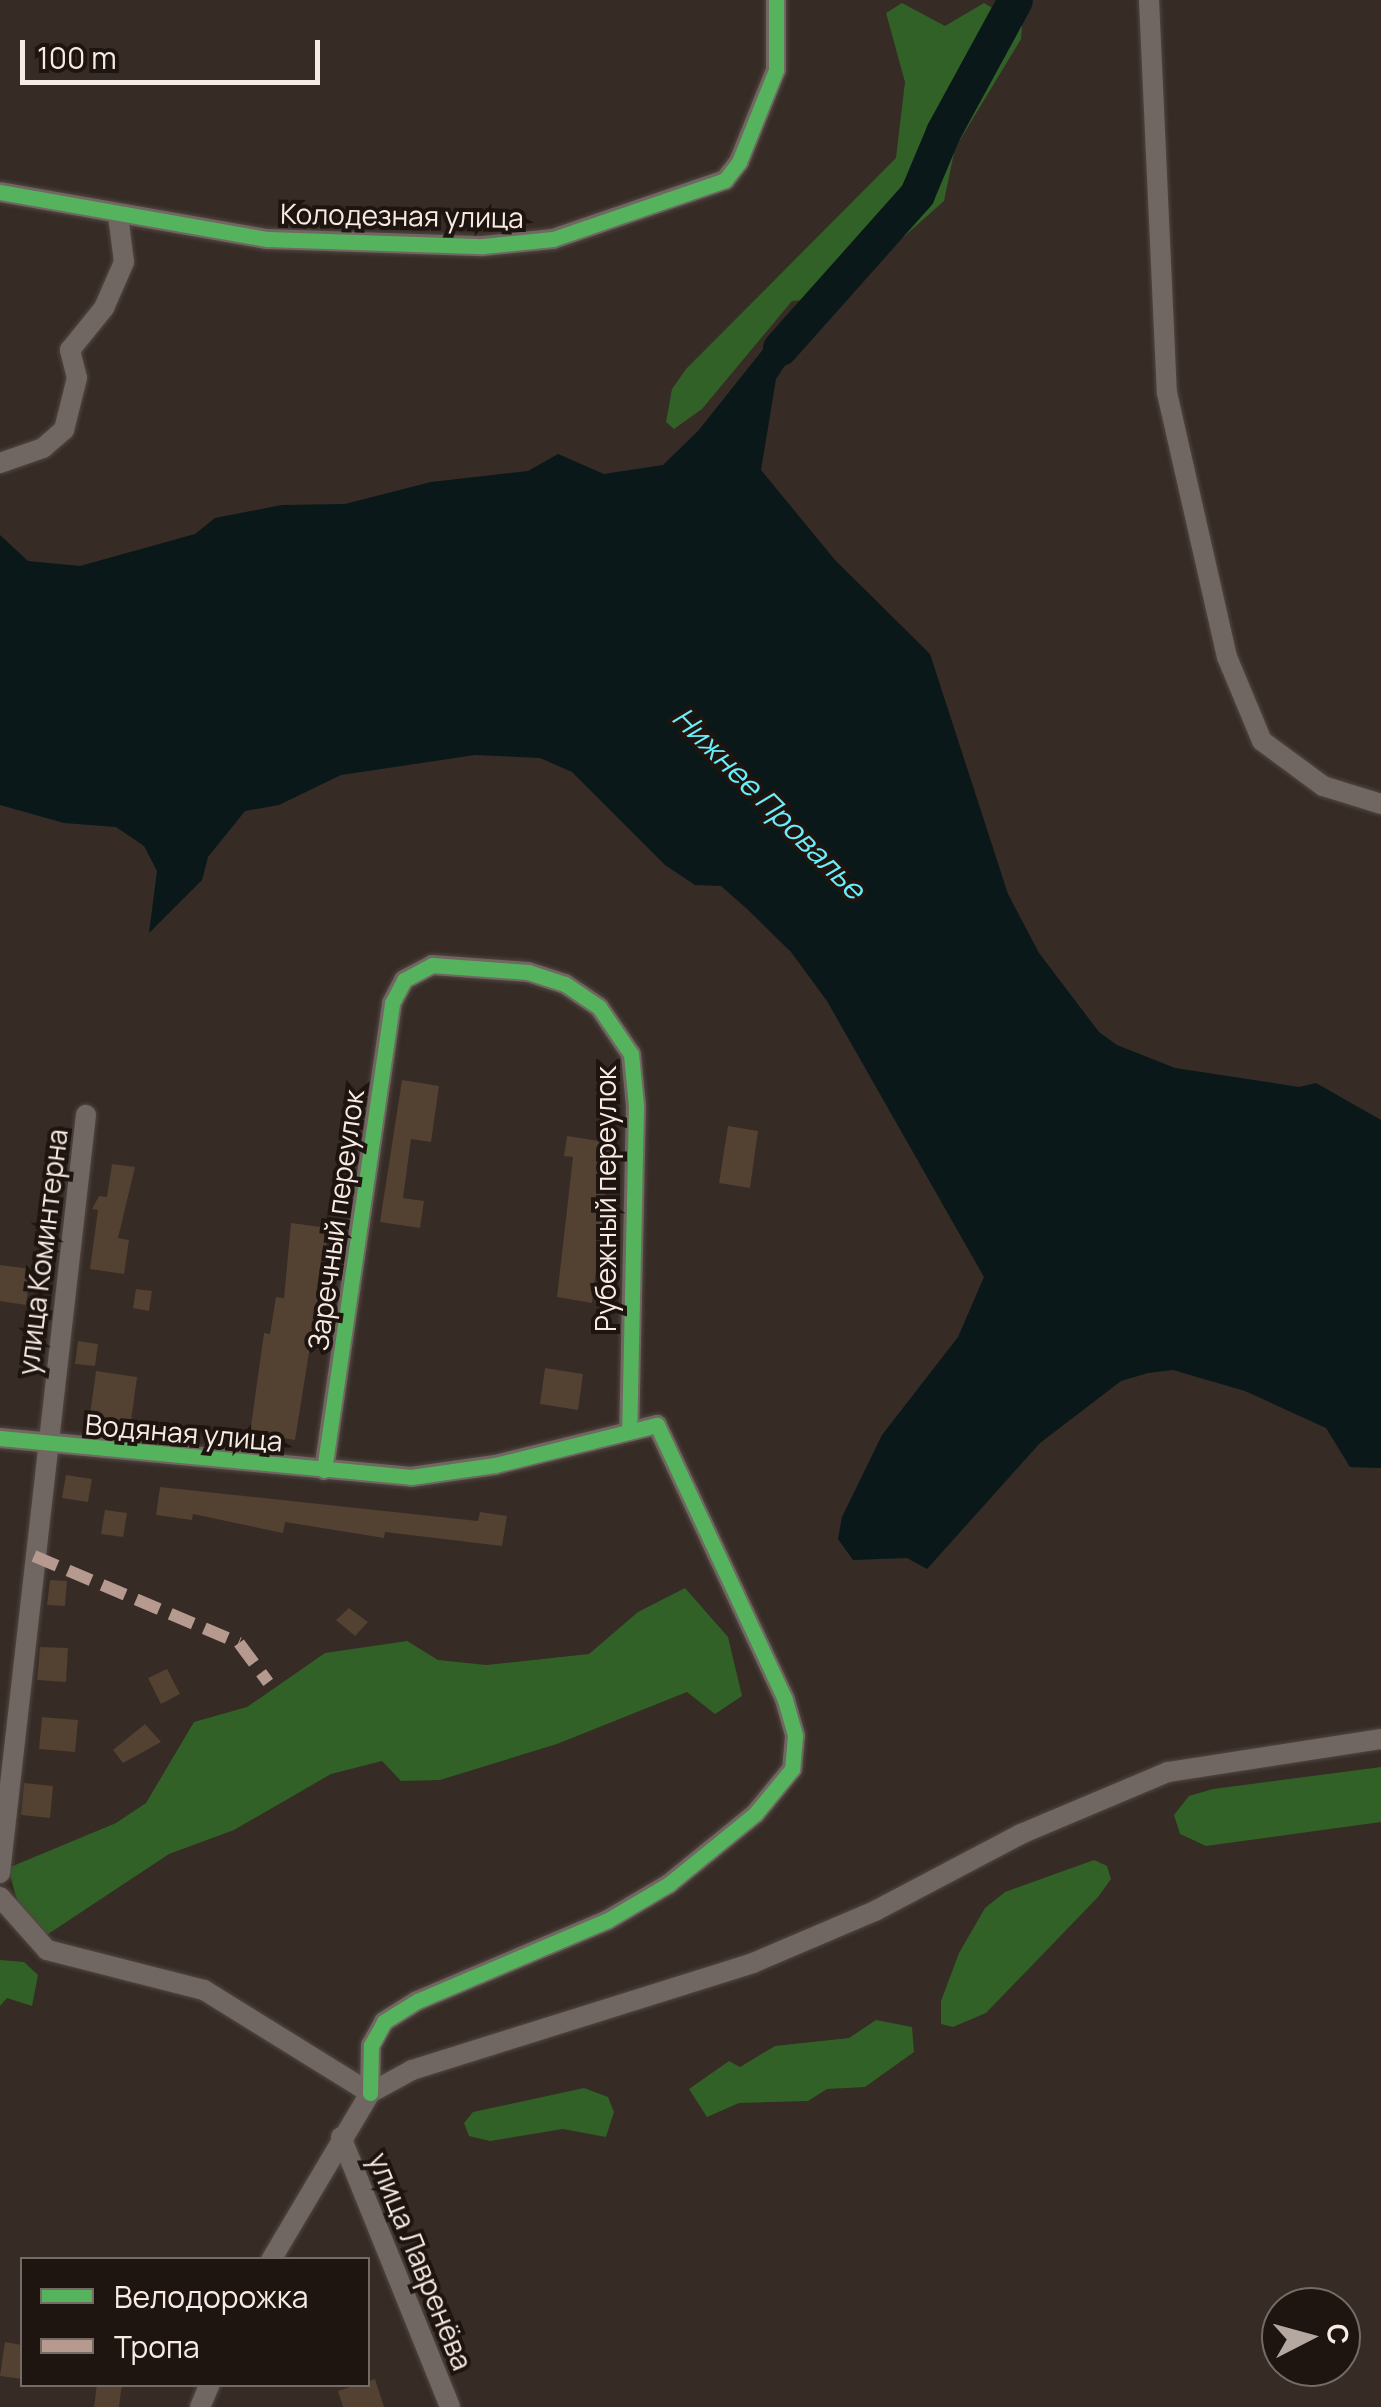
<!DOCTYPE html>
<html>
<head>
<meta charset="utf-8">
<style>
  body { margin:0 }
  #map { position:relative; width:1381px; height:2407px; overflow:hidden; background:#362b25; font-family:Manrope,sans-serif }
  div>[style] { position:absolute }
  .forest>* { inset:0; background:#316126 }
  .water>* { inset:0; background:#0a1819 }
  .river>* { height:35px; margin:-17.5px; padding:0 17.5px; transform-origin:17.5px; border-radius:17.5px; background:#0a1819 }
  .building>* { inset:0; background:#534132 }
  .roads { filter:drop-shadow(0 0 2px #514742) drop-shadow(0 0 2px #514742) }
  .street>* { height:20px; margin:-10px; padding:0 10px; transform-origin:10px; border-radius:10px; background:#716762 }
  .quiet>* { height:12px; margin-top:-6px; transform-origin:0; background:repeating-linear-gradient(90deg,#b69a8f 0 25px,transparent 0 37px) }
  .cycleway>* { height:15px; margin:-7.5px; padding:0 7.5px; transform-origin:7.5px; border-radius:7.5px; background:#56b35d }
  span { translate:-50% -50%; white-space:nowrap; text-align:center; line-height:1.15; -webkit-text-stroke:8px #1e1510; paint-order:stroke }
  .street-label { font-size:28px; color:#f8ebe4 }
  .water-label { font-size:30px; color:#69effb; font-style:italic }
  .legend { position:absolute; left:20px; top:2257px; width:350px; height:130px; box-sizing:border-box; background:#1e1510; border:2px solid #756b65; margin:0; padding:12px 18px; list-style:none; font-size:30px; color:#f8ebe4 }
  .legend li { display:flex; align-items:center; gap:20px; height:50px }
  .legend b { width:50px; border:2px solid #756b65 }
  .north { position:absolute; left:1261px; top:2287px; width:100px; height:100px; box-sizing:border-box; background:#1e1510; border:2px solid #756b65; border-radius:50%; rotate:84deg; font-size:28px; font-weight:700; line-height:40px; text-align:center; color:#f8ebe4 }
  .north::after { content:''; display:block; margin:auto; width:35px; height:45px; background:#b4a8a1; clip-path:polygon(50% 0,100% 100%,50% 72%,0 100%) }
  .scale { position:absolute; left:20px; top:40px; width:300px; height:45px; box-sizing:border-box; border:5px solid #f8ebe4; border-top:0; padding-left:12px; font-size:30px; line-height:35px; white-space:nowrap; color:#f8ebe4; -webkit-text-stroke:8px #1e1510; paint-order:stroke }
</style>
</head>
<body>
<div id="map">
  <div class="forest">
    <i style="clip-path:polygon(902px 3px,945px 26px,984px 3px,1022px 26px,1021px 39px,955px 148px,944px 201px,836px 297px,792px 301px,702px 409px,674px 429px,666px 422px,672px 389px,686px 369px,896px 158px,905px 82px,886px 13px)"></i>
    <i style="clip-path:polygon(685px 1588px,728px 1637px,742px 1696px,715px 1714px,687px 1692px,557px 1744px,440px 1780px,401px 1781px,382px 1761px,331px 1774px,234px 1830px,169px 1854px,30px 1946px,8px 1868px,116px 1823px,146px 1803px,194px 1722px,247px 1707px,325px 1653px,407px 1641px,438px 1660px,486px 1665px,589px 1654px,638px 1612px)"></i>
    <i style="clip-path:polygon(1381px 1767px,1381px 1822px,1206px 1846px,1180px 1834px,1174px 1815px,1189px 1796px,1213px 1789px)"></i>
    <i style="clip-path:polygon(1094px 1860px,1107px 1866px,1111px 1879px,1098px 1897px,986px 2013px,953px 2027px,941px 2024px,941px 2001px,959px 1953px,985px 1908px,1005px 1892px)"></i>
    <i style="clip-path:polygon(0 1960px,24px 1962px,38px 1975px,32px 2006px,7px 1998px,0 2006px)"></i>
    <i style="clip-path:polygon(876px 2020px,912px 2027px,914px 2052px,865px 2087px,827px 2089px,808px 2101px,739px 2103px,707px 2117px,689px 2089px,729px 2061px,740px 2067px,775px 2046px,849px 2038px)"></i>
    <i style="clip-path:polygon(584px 2088px,608px 2097px,614px 2112px,606px 2137px,563px 2129px,490px 2141px,469px 2136px,464px 2123px,473px 2112px)"></i>
  </div>
  <div class="water">
    <i style="clip-path:polygon(793px 312px,808px 312px,810px 327px,776px 379px,761px 470px,835px 560px,930px 654px,1008px 894px,1039px 953px,1099px 1032px,1117px 1045px,1175px 1068px,1299px 1087px,1316px 1083px,1381px 1120px,1381px 1468px,1350px 1467px,1326px 1428px,1245px 1391px,1173px 1370px,1148px 1373px,1121px 1381px,1040px 1443px,927px 1569px,907px 1558px,853px 1560px,838px 1539px,842px 1517px,882px 1435px,958px 1337px,984px 1277px,827px 1001px,791px 952px,746px 908px,721px 886px,695px 885px,665px 865px,572px 772px,540px 758px,475px 755px,341px 775px,279px 805px,245px 811px,208px 857px,202px 880px,149px 933px,157px 871px,144px 846px,116px 827px,64px 823px,0 805px,0 535px,28px 561px,80px 566px,195px 534px,215px 518px,282px 505px,345px 504px,431px 482px,528px 471px,558px 454px,604px 474px,663px 465px,698px 431px)"></i>
  </div>
  <div class="river">
    <i style="left:780px;top:348px;width:206px;rotate:-48.3deg"></i>
    <i style="left:917px;top:194px;width:67px;rotate:-67.2deg"></i>
    <i style="left:943px;top:132px;width:150px;rotate:-61.4deg"></i>
  </div>
  <div class="building">
    <i style="clip-path:polygon(402px 1080px,439px 1086px,431px 1142px,411px 1139px,403px 1198px,424px 1201px,420px 1228px,380px 1222px)"></i>
    <i style="clip-path:polygon(728px 1126px,758px 1131px,750px 1188px,719px 1183px)"></i>
    <i style="clip-path:polygon(567px 1136px,612px 1143px,592px 1303px,557px 1297px,573px 1157px,564px 1156px)"></i>
    <i style="clip-path:polygon(112px 1164px,135px 1167px,118px 1238px,129px 1240px,124px 1274px,90px 1269px,98px 1210px,92px 1209px,99px 1196px,107px 1197px)"></i>
    <i style="clip-path:polygon(291px 1223px,329px 1228px,295px 1440px,250px 1433px,264px 1333px,270px 1334px,276px 1297px,284px 1298px)"></i>
    <i style="clip-path:polygon(0 1265px,31px 1269px,26px 1305px,0 1301px)"></i>
    <i style="clip-path:polygon(136px 1289px,152px 1291px,149px 1311px,133px 1308px)"></i>
    <i style="clip-path:polygon(78px 1341px,98px 1344px,95px 1366px,75px 1364px)"></i>
    <i style="clip-path:polygon(545px 1368px,583px 1374px,578px 1410px,540px 1404px)"></i>
    <i style="clip-path:polygon(96px 1371px,137px 1377px,131px 1421px,90px 1415px)"></i>
    <i style="clip-path:polygon(66px 1475px,92px 1479px,88px 1502px,62px 1498px)"></i>
    <i style="clip-path:polygon(160px 1487px,478px 1521px,480px 1512px,507px 1516px,502px 1546px,385px 1532px,384px 1538px,285px 1522px,283px 1533px,193px 1514px,192px 1520px,156px 1515px)"></i>
    <i style="clip-path:polygon(105px 1510px,127px 1513px,123px 1537px,101px 1534px)"></i>
    <i style="clip-path:polygon(50px 1580px,67px 1581px,65px 1606px,47px 1605px)"></i>
    <i style="clip-path:polygon(349px 1608px,368px 1622px,355px 1636px,336px 1620px)"></i>
    <i style="clip-path:polygon(40px 1647px,68px 1648px,66px 1682px,37px 1680px)"></i>
    <i style="clip-path:polygon(167px 1669px,180px 1694px,161px 1704px,148px 1678px)"></i>
    <i style="clip-path:polygon(42px 1717px,78px 1720px,75px 1752px,39px 1749px)"></i>
    <i style="clip-path:polygon(145px 1724px,161px 1742px,123px 1763px,113px 1750px)"></i>
    <i style="clip-path:polygon(24px 1783px,53px 1786px,50px 1818px,21px 1815px)"></i>
    <i style="clip-path:polygon(5px 2342px,22px 2345px,22px 2379px,0 2376px)"></i>
    <i style="clip-path:polygon(375px 2379px,384px 2407px,343px 2407px,338px 2391px)"></i>
    <i style="clip-path:polygon(97px 2384px,122px 2384px,119px 2407px,94px 2407px)"></i>
  </div>
  <div class="roads">
    <div class="street">
      <i style="left:1149px;top:0;width:393px;rotate:87.4deg"></i>
      <i style="left:1167px;top:393px;width:271px;rotate:77.2deg"></i>
      <i style="left:1227px;top:657px;width:91px;rotate:67.4deg"></i>
      <i style="left:1262px;top:741px;width:76px;rotate:36.4deg"></i>
      <i style="left:1323px;top:786px;width:61px;rotate:17.2deg"></i>
      <i style="left:0;top:192px;width:271px;rotate:10deg"></i>
      <i style="left:267px;top:239px;width:216px;rotate:1.9deg"></i>
      <i style="left:483px;top:246px;width:70px;rotate:-5.7deg"></i>
      <i style="left:553px;top:239px;width:182px;rotate:-18.9deg"></i>
      <i style="left:725px;top:180px;width:23px;rotate:-52deg"></i>
      <i style="left:739px;top:162px;width:99px;rotate:-68.1deg"></i>
      <i style="left:776px;top:70px;width:70px;rotate:-90deg"></i>
      <i style="left:0;top:463px;width:46px;rotate:-19.2deg"></i>
      <i style="left:43px;top:448px;width:28px;rotate:-41deg"></i>
      <i style="left:64px;top:430px;width:54px;rotate:-76deg"></i>
      <i style="left:77px;top:378px;width:29px;rotate:-104deg"></i>
      <i style="left:70px;top:350px;width:54px;rotate:-51deg"></i>
      <i style="left:104px;top:308px;width:50px;rotate:-66.5deg"></i>
      <i style="left:124px;top:262px;width:47px;rotate:-97.3deg"></i>
      <i style="left:0;top:1438px;width:413px;rotate:5.4deg"></i>
      <i style="left:411px;top:1477px;width:85px;rotate:-8.1deg"></i>
      <i style="left:495px;top:1465px;width:167px;rotate:-13.9deg"></i>
      <i style="left:657px;top:1425px;width:303px;rotate:65deg"></i>
      <i style="left:785px;top:1700px;width:37px;rotate:74deg"></i>
      <i style="left:795px;top:1736px;width:33px;rotate:95deg"></i>
      <i style="left:792px;top:1769px;width:58px;rotate:129.4deg"></i>
      <i style="left:755px;top:1814px;width:111px;rotate:140.9deg"></i>
      <i style="left:669px;top:1884px;width:71px;rotate:149.5deg"></i>
      <i style="left:608px;top:1920px;width:207px;rotate:157deg"></i>
      <i style="left:417px;top:2001px;width:39px;rotate:148deg"></i>
      <i style="left:384px;top:2022px;width:26px;rotate:119deg"></i>
      <i style="left:371px;top:2045px;width:48px;rotate:91.2deg"></i>
      <i style="left:324px;top:1470px;width:472px;rotate:-81.7deg"></i>
      <i style="left:392px;top:1003px;width:26px;rotate:-62deg"></i>
      <i style="left:404px;top:980px;width:32px;rotate:-28deg"></i>
      <i style="left:432px;top:965px;width:96px;rotate:4.2deg"></i>
      <i style="left:528px;top:972px;width:39px;rotate:18deg"></i>
      <i style="left:565px;top:984px;width:41px;rotate:34.1deg"></i>
      <i style="left:599px;top:1007px;width:57px;rotate:55.8deg"></i>
      <i style="left:631px;top:1054px;width:52px;rotate:84.5deg"></i>
      <i style="left:636px;top:1106px;width:325px;rotate:91.2deg"></i>
      <i style="left:0;top:1873px;width:763px;rotate:-83.53deg"></i>
      <i style="left:0;top:1897px;width:71px;rotate:48.4deg"></i>
      <i style="left:47px;top:1950px;width:162px;rotate:14.3deg"></i>
      <i style="left:204px;top:1990px;width:195px;rotate:31.8deg"></i>
      <i style="left:341px;top:2137px;width:291px;rotate:68deg"></i>
      <i style="left:271px;top:2260px;width:194px;rotate:-59.3deg"></i>
      <i style="left:370px;top:2093px;width:48px;rotate:-28.7deg"></i>
      <i style="left:412px;top:2070px;width:357px;rotate:-17.4deg"></i>
      <i style="left:753px;top:1963px;width:133px;rotate:-23.1deg"></i>
      <i style="left:875px;top:1911px;width:165px;rotate:-27.8deg"></i>
      <i style="left:1021px;top:1834px;width:160px;rotate:-22.9deg"></i>
      <i style="left:1168px;top:1772px;width:216px;rotate:-8.8deg"></i>
      <i style="left:200px;top:2407px;width:25px;rotate:-67deg"></i>
    </div>
  </div>
  <div class="quiet">
    <i style="left:34px;top:1556px;width:223px;rotate:23deg"></i>
    <i style="left:239px;top:1643px;width:49px;rotate:53.4deg"></i>
  </div>
  <div class="cycleway">
    <i style="left:0;top:192px;width:271px;rotate:10deg"></i>
    <i style="left:267px;top:239px;width:216px;rotate:1.9deg"></i>
    <i style="left:483px;top:246px;width:70px;rotate:-5.7deg"></i>
    <i style="left:553px;top:239px;width:182px;rotate:-18.9deg"></i>
    <i style="left:725px;top:180px;width:23px;rotate:-52deg"></i>
    <i style="left:739px;top:162px;width:99px;rotate:-68.1deg"></i>
    <i style="left:776px;top:70px;width:70px;rotate:-90deg"></i>
    <i style="left:0;top:1438px;width:413px;rotate:5.4deg"></i>
    <i style="left:411px;top:1477px;width:85px;rotate:-8.1deg"></i>
    <i style="left:495px;top:1465px;width:167px;rotate:-13.9deg"></i>
    <i style="left:657px;top:1425px;width:303px;rotate:65deg"></i>
    <i style="left:785px;top:1700px;width:37px;rotate:74deg"></i>
    <i style="left:795px;top:1736px;width:33px;rotate:95deg"></i>
    <i style="left:792px;top:1769px;width:58px;rotate:129.4deg"></i>
    <i style="left:755px;top:1814px;width:111px;rotate:140.9deg"></i>
    <i style="left:669px;top:1884px;width:71px;rotate:149.5deg"></i>
    <i style="left:608px;top:1920px;width:207px;rotate:157deg"></i>
    <i style="left:417px;top:2001px;width:39px;rotate:148deg"></i>
    <i style="left:384px;top:2022px;width:26px;rotate:119deg"></i>
    <i style="left:371px;top:2045px;width:48px;rotate:91.2deg"></i>
    <i style="left:324px;top:1470px;width:472px;rotate:-81.7deg"></i>
    <i style="left:392px;top:1003px;width:26px;rotate:-62deg"></i>
    <i style="left:404px;top:980px;width:32px;rotate:-28deg"></i>
    <i style="left:432px;top:965px;width:96px;rotate:4.2deg"></i>
    <i style="left:528px;top:972px;width:39px;rotate:18deg"></i>
    <i style="left:565px;top:984px;width:41px;rotate:34.1deg"></i>
    <i style="left:599px;top:1007px;width:57px;rotate:55.8deg"></i>
    <i style="left:631px;top:1054px;width:52px;rotate:84.5deg"></i>
    <i style="left:636px;top:1106px;width:325px;rotate:91.2deg"></i>
  </div>
  <div class="street-label">
    <span style="left:402px;top:215px;rotate:1deg">Колодезная улица</span>
    <span style="left:605px;top:1199px;rotate:-90deg">Рубежный переулок</span>
    <span style="left:335px;top:1220px;rotate:-82deg">Заречный переулок</span>
    <span style="left:42px;top:1252px;rotate:-83deg">улица Коминтерна</span>
    <span style="left:184px;top:1432px;rotate:5deg">Водяная улица</span>
    <span style="left:421px;top:2261px;rotate:68deg">улица Лавренёва</span>
  </div>
  <div class="water-label">
    <span style="left:769px;top:803px;rotate:45deg">Нижнее Провалье</span>
  </div>
  <ul class="legend">
  <li><b style="height:12px;background:#56b35d"></b>Велодорожка</li>
  <li><b style="height:12px;background:#b69a8f"></b>Тропа</li>
  </ul>
  <div class="north">С</div>
  <div class="scale">100 m</div>
</div>
</body>
</html>
